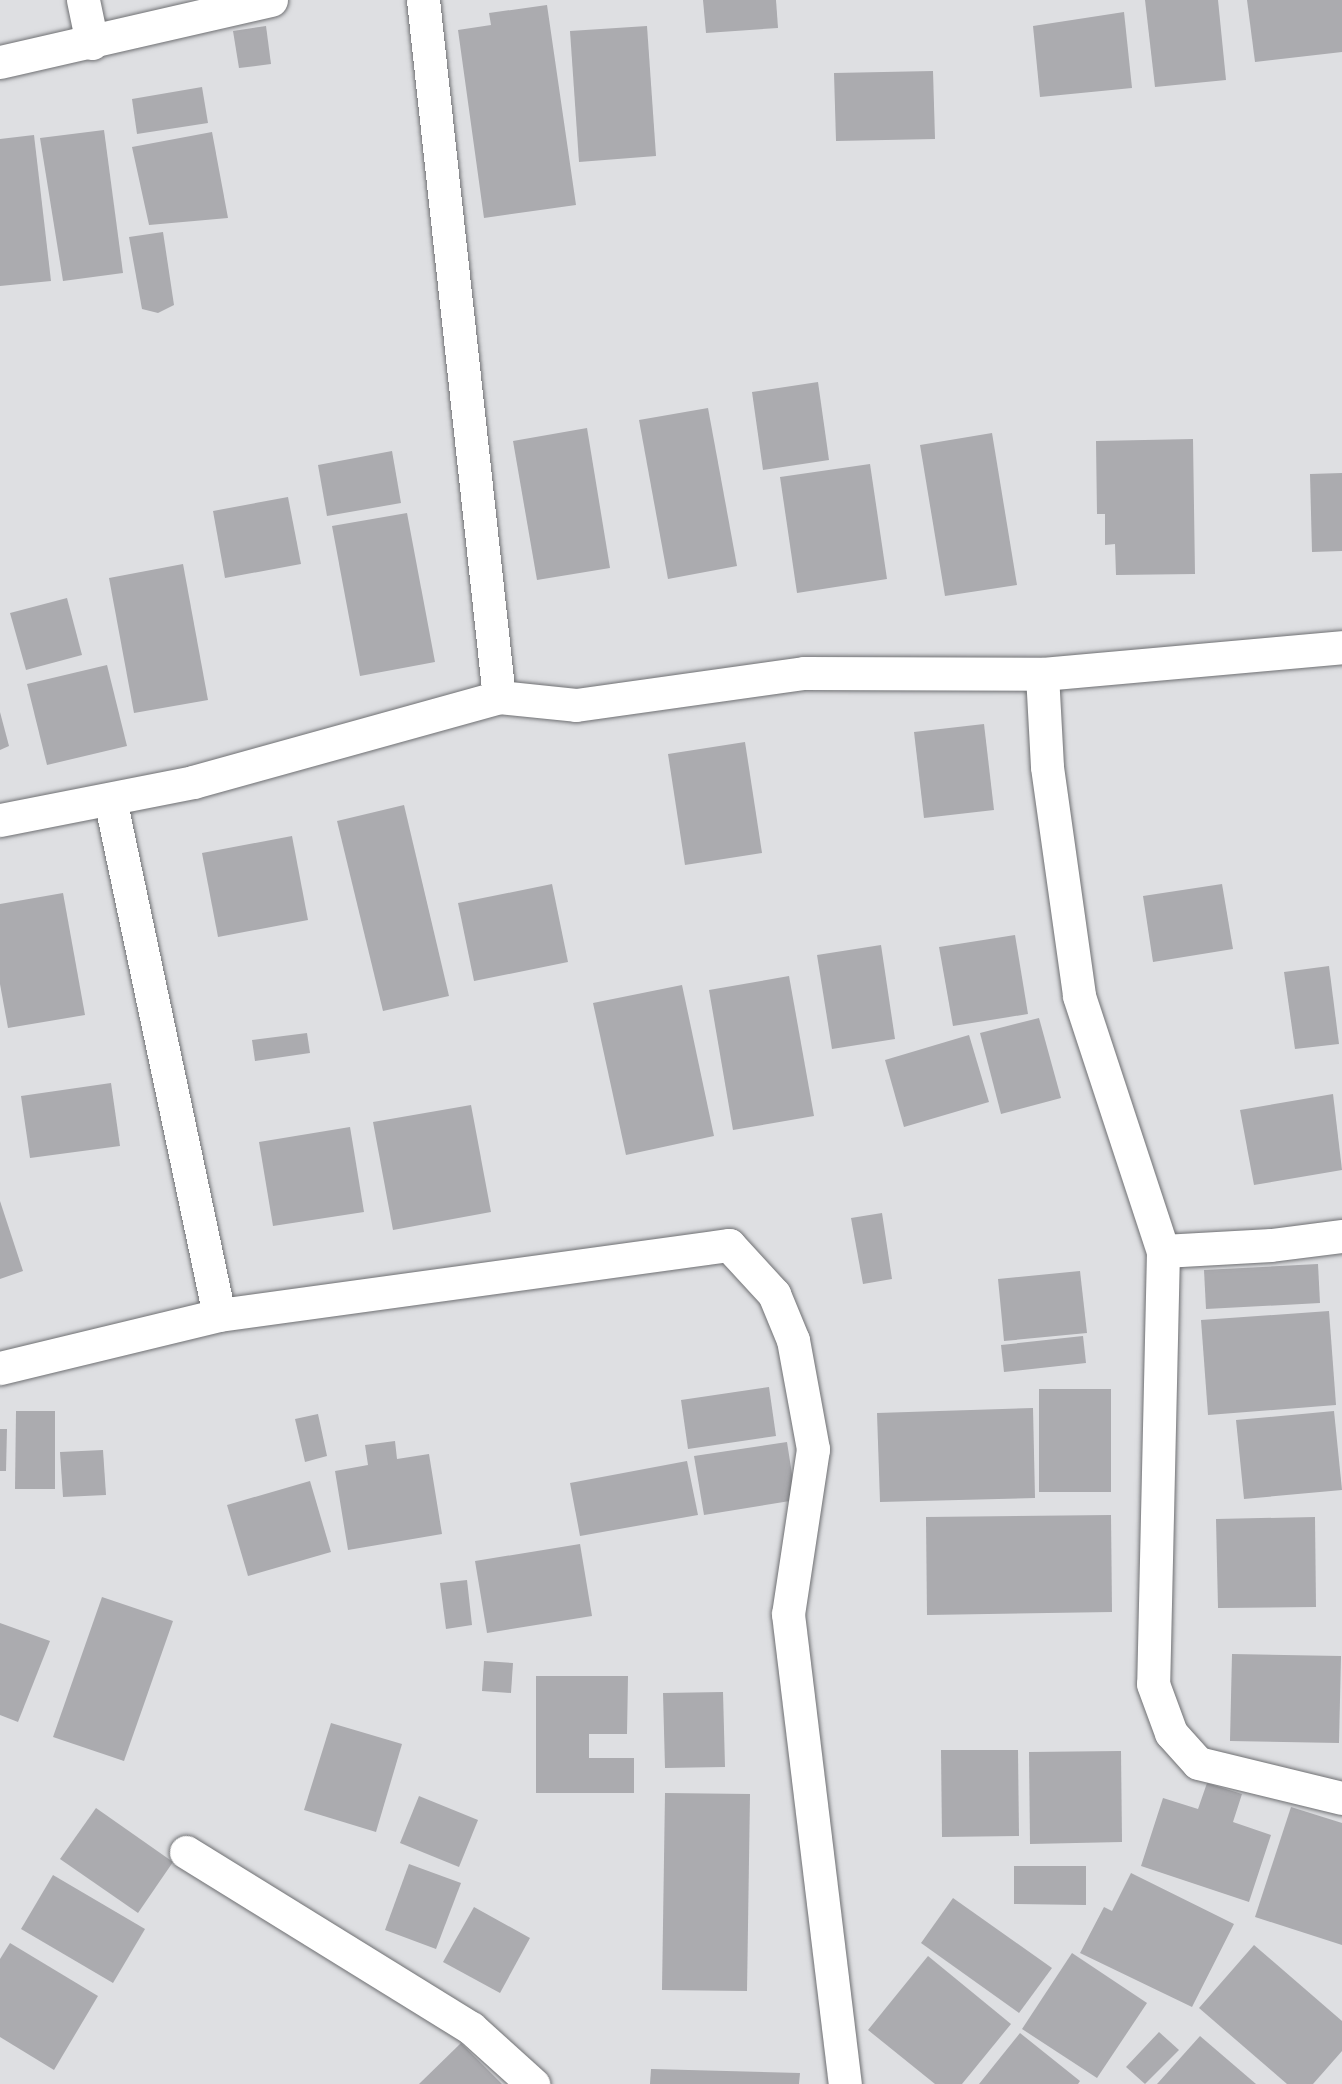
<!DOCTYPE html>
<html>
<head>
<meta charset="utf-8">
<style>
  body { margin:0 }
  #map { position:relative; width:1342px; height:2084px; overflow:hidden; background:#dedfe2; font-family:Inter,sans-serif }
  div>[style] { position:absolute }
  .building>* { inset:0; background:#ababaf }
  .roads { filter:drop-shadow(0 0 2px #6f7073) drop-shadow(0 0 2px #6f7073) }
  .street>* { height:33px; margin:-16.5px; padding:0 16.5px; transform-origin:16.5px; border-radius:16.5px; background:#fff }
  span { translate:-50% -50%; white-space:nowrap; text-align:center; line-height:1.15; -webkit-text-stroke:4.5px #dedfe2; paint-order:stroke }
</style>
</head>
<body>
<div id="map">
  <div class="building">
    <i style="clip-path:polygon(703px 0,776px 0,778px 28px,706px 33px)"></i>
    <i style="clip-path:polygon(1145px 0,1218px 0,1226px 80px,1155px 87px)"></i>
    <i style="clip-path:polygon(1247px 0,1342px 0,1342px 52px,1255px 62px)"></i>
    <i style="clip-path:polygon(547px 5px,576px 205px,484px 218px,458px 30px,491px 25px,489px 13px)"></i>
    <i style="clip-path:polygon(1124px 12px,1132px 88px,1040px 97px,1033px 26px)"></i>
    <i style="clip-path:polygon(266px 26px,271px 64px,239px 68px,233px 31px)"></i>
    <i style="clip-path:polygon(647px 26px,656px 156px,579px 162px,570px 31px)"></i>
    <i style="clip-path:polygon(933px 71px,935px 139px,836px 141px,834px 73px)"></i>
    <i style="clip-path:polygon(202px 87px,208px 123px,137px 134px,132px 99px)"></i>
    <i style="clip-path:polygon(104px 130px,123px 273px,63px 281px,40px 138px)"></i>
    <i style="clip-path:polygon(212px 132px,228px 218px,149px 225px,132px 147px)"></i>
    <i style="clip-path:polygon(34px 135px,51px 281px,0 286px,0 139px)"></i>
    <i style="clip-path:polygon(163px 232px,174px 305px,158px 313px,142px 309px,129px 237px)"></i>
    <i style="clip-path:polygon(818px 382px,829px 460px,763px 470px,752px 392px)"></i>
    <i style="clip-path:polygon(708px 408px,737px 566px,668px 579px,639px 420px)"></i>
    <i style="clip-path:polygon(587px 428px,610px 568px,537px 580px,513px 441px)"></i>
    <i style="clip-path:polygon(992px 433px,1017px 585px,945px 596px,920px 445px)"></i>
    <i style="clip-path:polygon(1193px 439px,1195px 574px,1116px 575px,1115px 544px,1105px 545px,1105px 514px,1097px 514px,1096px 441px)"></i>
    <i style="clip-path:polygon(392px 451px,401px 503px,327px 516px,318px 465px)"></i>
    <i style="clip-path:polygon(870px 464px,887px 579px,797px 593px,780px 477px)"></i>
    <i style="clip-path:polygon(1342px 473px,1342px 551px,1312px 552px,1310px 474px)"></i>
    <i style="clip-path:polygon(288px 497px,301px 564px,225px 578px,213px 511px)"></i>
    <i style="clip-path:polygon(407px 513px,435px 662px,360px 676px,332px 526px)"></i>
    <i style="clip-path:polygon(183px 564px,208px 700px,134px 713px,109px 578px)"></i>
    <i style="clip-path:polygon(67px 598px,82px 655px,26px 670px,10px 613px)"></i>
    <i style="clip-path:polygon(107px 665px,127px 746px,47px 765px,27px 684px)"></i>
    <i style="clip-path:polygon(0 712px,9px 746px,0 750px)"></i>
    <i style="clip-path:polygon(984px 724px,994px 810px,924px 818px,914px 732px)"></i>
    <i style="clip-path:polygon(745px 742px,762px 853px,685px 865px,668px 754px)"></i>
    <i style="clip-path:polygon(404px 805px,449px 996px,383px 1011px,337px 821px)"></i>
    <i style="clip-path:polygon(292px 836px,308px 920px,218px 937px,202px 853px)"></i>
    <i style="clip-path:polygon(552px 884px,568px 962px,474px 981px,458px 903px)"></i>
    <i style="clip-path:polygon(1222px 884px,1233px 949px,1153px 962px,1143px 896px)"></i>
    <i style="clip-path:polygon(63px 893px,85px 1015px,8px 1028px,0 984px,0 904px)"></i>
    <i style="clip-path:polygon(1015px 935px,1028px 1014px,953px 1026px,939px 947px)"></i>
    <i style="clip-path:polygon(881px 945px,895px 1039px,832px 1049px,817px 955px)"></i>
    <i style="clip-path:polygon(1329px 966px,1339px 1044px,1295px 1049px,1284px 972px)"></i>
    <i style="clip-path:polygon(789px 976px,814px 1116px,733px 1130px,709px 990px)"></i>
    <i style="clip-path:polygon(682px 985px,714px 1136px,626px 1155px,593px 1003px)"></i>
    <i style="clip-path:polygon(1039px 1018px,1061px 1098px,1001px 1114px,980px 1033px)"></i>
    <i style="clip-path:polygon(307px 1033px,310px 1053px,255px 1061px,252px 1040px)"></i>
    <i style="clip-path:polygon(969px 1035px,989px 1102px,904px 1127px,885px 1060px)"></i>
    <i style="clip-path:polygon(111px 1083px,120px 1146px,30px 1158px,21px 1096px)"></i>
    <i style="clip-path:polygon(1333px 1094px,1342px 1170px,1254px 1185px,1240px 1110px)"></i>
    <i style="clip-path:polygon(471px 1105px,491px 1212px,393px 1230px,373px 1122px)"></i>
    <i style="clip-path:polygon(350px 1127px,364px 1212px,273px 1226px,259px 1142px)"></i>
    <i style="clip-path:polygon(0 1201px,23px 1271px,0 1279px)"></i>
    <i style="clip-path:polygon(882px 1213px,892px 1279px,863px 1284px,851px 1218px)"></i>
    <i style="clip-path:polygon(1318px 1264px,1320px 1303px,1206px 1309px,1204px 1270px)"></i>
    <i style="clip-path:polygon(1080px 1271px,1087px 1333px,1004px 1341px,998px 1279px)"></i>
    <i style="clip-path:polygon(1329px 1311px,1336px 1405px,1208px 1415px,1201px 1320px)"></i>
    <i style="clip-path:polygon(1083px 1336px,1086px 1363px,1004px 1372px,1001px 1345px)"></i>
    <i style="clip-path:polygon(769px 1387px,776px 1436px,688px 1449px,681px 1400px)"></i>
    <i style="clip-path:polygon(1039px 1389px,1111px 1389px,1111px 1492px,1039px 1492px)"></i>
    <i style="clip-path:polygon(1033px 1408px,1035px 1498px,880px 1502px,877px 1413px)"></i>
    <i style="clip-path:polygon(16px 1411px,55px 1411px,55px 1489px,15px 1489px)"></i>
    <i style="clip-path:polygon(1334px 1411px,1342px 1490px,1244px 1499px,1236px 1420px)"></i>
    <i style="clip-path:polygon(318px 1414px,327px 1456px,305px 1462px,295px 1419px)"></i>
    <i style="clip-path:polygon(0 1429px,7px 1429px,6px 1471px,0 1471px)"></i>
    <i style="clip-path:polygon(395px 1441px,397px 1459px,429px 1454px,442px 1534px,348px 1550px,335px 1471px,368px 1465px,365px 1445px)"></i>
    <i style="clip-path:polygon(787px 1442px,796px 1500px,704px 1515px,694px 1456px)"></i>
    <i style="clip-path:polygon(103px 1450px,106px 1495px,63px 1497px,60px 1452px)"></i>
    <i style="clip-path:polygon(687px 1461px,698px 1515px,580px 1536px,570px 1483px)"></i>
    <i style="clip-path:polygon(310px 1481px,331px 1552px,248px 1576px,227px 1505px)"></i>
    <i style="clip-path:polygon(1111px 1515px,1112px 1612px,927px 1615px,926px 1517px)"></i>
    <i style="clip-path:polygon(1315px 1517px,1316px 1607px,1218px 1608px,1216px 1519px)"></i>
    <i style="clip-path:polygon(580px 1544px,592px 1616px,487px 1633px,475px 1561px)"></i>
    <i style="clip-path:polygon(467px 1580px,472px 1625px,446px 1629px,440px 1583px)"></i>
    <i style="clip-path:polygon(102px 1597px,173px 1621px,124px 1761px,53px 1737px)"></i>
    <i style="clip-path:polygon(0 1623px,50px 1641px,18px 1722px,0 1715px)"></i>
    <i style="clip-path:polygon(1232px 1654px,1341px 1656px,1339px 1743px,1230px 1741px)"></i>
    <i style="clip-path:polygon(484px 1661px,513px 1663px,511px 1693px,482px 1691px)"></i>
    <i style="clip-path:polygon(536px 1676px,628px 1676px,627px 1734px,589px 1734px,589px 1758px,634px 1758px,634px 1793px,536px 1793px)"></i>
    <i style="clip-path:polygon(723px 1692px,725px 1767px,665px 1768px,663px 1693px)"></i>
    <i style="clip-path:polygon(331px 1723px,402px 1744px,376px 1832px,304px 1810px)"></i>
    <i style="clip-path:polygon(941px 1750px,1018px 1750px,1019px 1836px,942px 1837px)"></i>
    <i style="clip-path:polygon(1121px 1751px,1122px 1842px,1030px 1844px,1029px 1752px)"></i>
    <i style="clip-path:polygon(1207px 1783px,1242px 1794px,1233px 1822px,1271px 1835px,1249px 1902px,1141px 1866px,1163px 1798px,1198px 1809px)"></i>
    <i style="clip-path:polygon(665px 1793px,750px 1794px,747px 1991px,662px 1990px)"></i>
    <i style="clip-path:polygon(419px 1796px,478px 1820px,459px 1867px,400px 1843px)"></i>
    <i style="clip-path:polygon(1291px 1807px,1342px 1823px,1342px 1945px,1255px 1917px)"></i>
    <i style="clip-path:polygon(96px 1808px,173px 1862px,138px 1913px,60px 1859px)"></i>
    <i style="clip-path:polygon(409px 1864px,461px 1883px,436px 1949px,385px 1930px)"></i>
    <i style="clip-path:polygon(1014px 1866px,1086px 1866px,1086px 1905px,1014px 1904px)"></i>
    <i style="clip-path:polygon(1131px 1873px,1234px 1924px,1192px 2007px,1080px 1953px,1104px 1907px,1112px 1911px)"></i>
    <i style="clip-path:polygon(53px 1875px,145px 1929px,113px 1983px,21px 1929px)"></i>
    <i style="clip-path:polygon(953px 1898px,1052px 1968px,1019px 2013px,921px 1943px)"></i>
    <i style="clip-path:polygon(474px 1907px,530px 1938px,500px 1993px,443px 1962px)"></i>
    <i style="clip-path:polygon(10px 1943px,98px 1996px,54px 2070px,0 2037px,0 1959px)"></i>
    <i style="clip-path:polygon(1254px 1945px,1342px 2021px,1342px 2051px,1313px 2084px,1287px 2084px,1199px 2008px)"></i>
    <i style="clip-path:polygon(1072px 1953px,1147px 2003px,1097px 2078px,1022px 2029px)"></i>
    <i style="clip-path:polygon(928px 1956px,1011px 2024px,962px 2084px,935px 2084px,868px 2030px)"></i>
    <i style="clip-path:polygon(1159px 2032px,1179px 2050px,1145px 2084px,1126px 2067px)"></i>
    <i style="clip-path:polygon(1020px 2033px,1080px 2081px,1078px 2084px,979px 2084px)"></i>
    <i style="clip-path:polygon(1200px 2036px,1256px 2084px,1157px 2084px)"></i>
    <i style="clip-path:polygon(461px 2043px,502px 2084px,419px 2084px)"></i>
    <i style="clip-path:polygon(651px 2069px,800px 2073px,799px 2084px,650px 2084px)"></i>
  </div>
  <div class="roads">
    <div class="street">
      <i style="left:83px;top:0;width:44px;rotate:78.2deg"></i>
      <i style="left:423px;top:0;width:701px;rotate:83.78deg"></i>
      <i style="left:0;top:62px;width:278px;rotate:-12.9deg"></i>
      <i style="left:1042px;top:674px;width:93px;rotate:86.9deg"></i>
      <i style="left:1047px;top:767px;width:231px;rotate:82deg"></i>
      <i style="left:1079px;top:996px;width:268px;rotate:71.8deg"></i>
      <i style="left:1163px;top:1251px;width:433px;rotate:91.3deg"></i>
      <i style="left:1153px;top:1684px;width:52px;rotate:69.8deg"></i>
      <i style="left:1171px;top:1733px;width:40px;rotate:48deg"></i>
      <i style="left:1198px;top:1763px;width:148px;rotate:13.7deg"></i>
      <i style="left:110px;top:799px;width:527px;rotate:78.07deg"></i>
      <i style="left:0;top:820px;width:197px;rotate:-11.1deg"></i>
      <i style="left:193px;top:782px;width:318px;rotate:-15.5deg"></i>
      <i style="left:499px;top:697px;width:77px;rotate:5.9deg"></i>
      <i style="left:576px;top:705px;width:230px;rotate:-8deg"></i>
      <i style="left:804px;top:673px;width:238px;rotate:0.2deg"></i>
      <i style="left:1042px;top:674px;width:301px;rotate:-5.1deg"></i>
      <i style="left:1163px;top:1251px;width:108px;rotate:-3.2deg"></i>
      <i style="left:1271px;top:1245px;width:72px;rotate:-7.2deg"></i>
      <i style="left:0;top:1368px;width:225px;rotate:-13.6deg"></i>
      <i style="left:219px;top:1315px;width:515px;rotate:-7.82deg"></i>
      <i style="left:729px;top:1245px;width:67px;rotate:47.4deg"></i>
      <i style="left:774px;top:1294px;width:50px;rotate:67.6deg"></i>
      <i style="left:793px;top:1340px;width:111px;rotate:79.6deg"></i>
      <i style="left:813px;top:1449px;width:167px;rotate:98.6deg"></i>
      <i style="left:788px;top:1614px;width:473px;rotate:83.1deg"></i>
      <i style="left:186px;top:1852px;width:335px;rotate:31.7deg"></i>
      <i style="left:471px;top:2028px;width:84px;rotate:42.1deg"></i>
    </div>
  </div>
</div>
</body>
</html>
